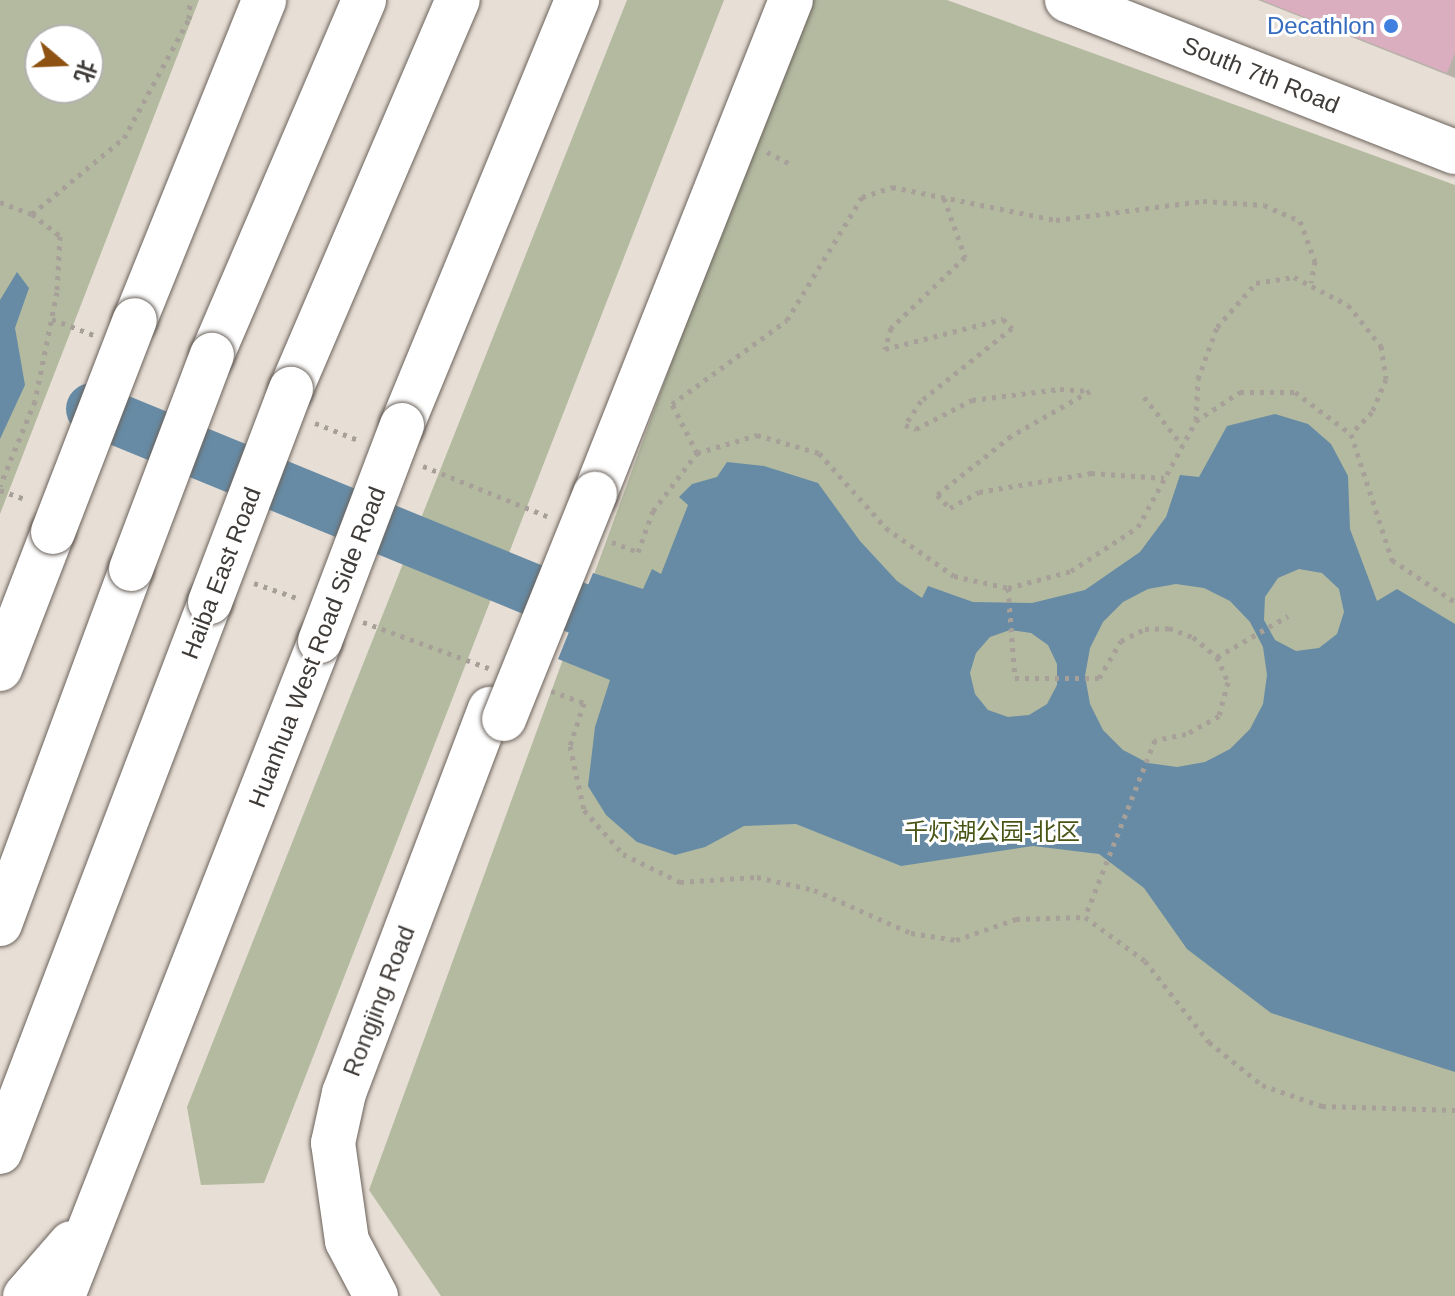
<!DOCTYPE html>
<html>
<head>
<meta charset="utf-8">
<style>
  body { margin:0 }
  #map { position:relative; width:1455px; height:1296px; overflow:hidden; background:#e7ded5; font-family:Arial,"Noto Sans SC",sans-serif }
  div>[style] { position:absolute }
  .green>* { inset:0; background:#b3baa0 }
  .water>* { inset:0; background:#678ba5 }
  .shadow>* { inset:0; background:#0003 }
  .river>* { height:52px; margin:-26px; padding:0 26px; transform-origin:26px; border-radius:26px; background:#678ba5 }
  .building>* { inset:0; background:#daaebf }
  .path>* { height:5px; margin-top:-2.5px; transform-origin:0; background:repeating-linear-gradient(90deg,#a7a099 0 4px,transparent 0 10px) }
  .roads { filter:drop-shadow(0 0 2px #6b635c) drop-shadow(0 0 2px #6b635c) }
  .secondary>* { height:44px; margin:-22px; padding:0 22px; transform-origin:22px; border-radius:22px; background:#fff }
  .highway>* { height:44px; margin:-22px; padding:0 22px; transform-origin:22px; border-radius:22px; background:#fff }
  .bridges { filter:drop-shadow(0 0 2px #6b635c) drop-shadow(0 0 2px #6b635c) }
  .secondary-bridge>* { height:44px; margin:-22px; padding:0 22px; transform-origin:22px; border-radius:22px; background:#fff }
  .highway-bridge>* { height:44px; margin:-22px; padding:0 22px; transform-origin:22px; border-radius:22px; background:#fff }
  .dots>* { width:22px; height:22px; translate:-50% -50%; box-sizing:border-box; border:4px solid #fff; border-radius:50% }
  span { translate:-50% -50%; white-space:nowrap; text-align:center; line-height:1.15; -webkit-text-stroke:6px #fff; paint-order:stroke }
  .shop-label { font-size:24px; color:#366cbe }
  .right { translate:-100% -50%; text-align:right }
  .street-label { font-size:24px; color:#3f3b38 }
  .park-label { font-size:24px; color:#485517 }
  .north { position:absolute; left:24px; top:24px; width:80px; height:80px; box-sizing:border-box; background:#fff; border:2px solid #b2b1af; border-radius:50%; rotate:109deg; font-size:22px; font-weight:700; line-height:32px; text-align:center; color:#3f3b38 }
  .north::after { content:''; display:block; margin:auto; width:28px; height:36px; background:#8e5312; clip-path:polygon(50% 0,100% 100%,50% 72%,0 100%) }
</style>
</head>
<body>
<div id="map">
  <div class="green">
    <i style="clip-path:polygon(evenodd,0 0,199px 0,0 514px,0 0,40px 40px,88px 40px,88px 88px,40px 88px,40px 40px)"></i>
    <i style="clip-path:polygon(627px 0,724px 0,264px 1183px,201px 1185px,187px 1107px)"></i>
    <i style="clip-path:polygon(804px 0,947px 0,1455px 185px,1455px 1296px,441px 1296px,369px 1190px)"></i>
  </div>
  <div class="water">
    <i style="clip-path:polygon(17px 272px,29px 288px,15px 328px,25px 385px,0 439px,0 300px)"></i>
    <i style="clip-path:polygon(evenodd,1275px 414px,1308px 424px,1331px 444px,1348px 476px,1350px 529px,1377px 601px,1397px 589px,1455px 624px,1455px 1072px,1271px 1013px,1187px 949px,1144px 888px,1099px 854px,1033px 846px,901px 866px,796px 824px,744px 826px,705px 847px,675px 855px,637px 842px,606px 815px,588px 786px,595px 727px,610px 680px,558px 659px,593px 573px,643px 589px,652px 569px,661px 574px,688px 505px,679px 497px,692px 484px,717px 477px,727px 462px,764px 466px,818px 483px,860px 541px,897px 581px,922px 598px,928px 586px,973px 602px,1032px 603px,1085px 590px,1140px 552px,1166px 517px,1180px 475px,1199px 477px,1227px 426px,1275px 414px,1299px 569px,1322px 573px,1339px 589px,1344px 612px,1337px 634px,1319px 648px,1296px 651px,1275px 640px,1264px 620px,1265px 597px,1278px 578px,1299px 569px,1275px 414px,1176px 584px,1204px 588px,1230px 601px,1250px 622px,1263px 647px,1267px 675px,1263px 704px,1250px 729px,1230px 749px,1205px 762px,1177px 767px,1148px 763px,1123px 750px,1103px 730px,1090px 704px,1085px 676px,1090px 648px,1103px 622px,1123px 602px,1148px 589px,1176px 584px,1275px 414px,1010px 630px,1031px 633px,1048px 645px,1057px 664px,1057px 685px,1047px 704px,1029px 715px,1008px 717px,988px 710px,975px 694px,970px 673px,976px 653px,990px 637px,1010px 630px)"></i>
  </div>
  <div class="shadow">
    <i style="clip-path:polygon(1258px 0,1455px 0,1455px 78px)"></i>
  </div>
  <div class="river">
    <i style="left:92px;top:409px;width:596px;rotate:22.3deg"></i>
  </div>
  <div class="building">
    <i style="clip-path:polygon(1262px 0,1455px 0,1455px 52px,1447px 73px)"></i>
  </div>
  <div class="path">
    <i style="left:767px;top:152px;width:27px;rotate:27deg"></i>
    <i style="left:944px;top:198px;width:63px;rotate:70.4deg"></i>
    <i style="left:965px;top:257px;width:103px;rotate:136.2deg"></i>
    <i style="left:891px;top:328px;width:22px;rotate:106deg"></i>
    <i style="left:885px;top:349px;width:122px;rotate:-14.3deg"></i>
    <i style="left:1003px;top:319px;width:13px;rotate:45deg"></i>
    <i style="left:1012px;top:328px;width:117px;rotate:141.3deg"></i>
    <i style="left:921px;top:401px;width:29px;rotate:124deg"></i>
    <i style="left:905px;top:425px;width:12px;rotate:20deg"></i>
    <i style="left:916px;top:429px;width:63px;rotate:-27.4deg"></i>
    <i style="left:972px;top:400px;width:89px;rotate:-7.1deg"></i>
    <i style="left:1060px;top:389px;width:30px;rotate:4deg"></i>
    <i style="left:1090px;top:391px;width:91px;rotate:150.3deg"></i>
    <i style="left:1011px;top:436px;width:95px;rotate:141.4deg"></i>
    <i style="left:937px;top:495px;width:18px;rotate:45deg"></i>
    <i style="left:950px;top:508px;width:33px;rotate:-29deg"></i>
    <i style="left:979px;top:492px;width:114px;rotate:-9.6deg"></i>
    <i style="left:1091px;top:473px;width:73px;rotate:3.9deg"></i>
    <i style="left:0;top:202px;width:34px;rotate:21deg"></i>
    <i style="left:32px;top:214px;width:36px;rotate:38deg"></i>
    <i style="left:60px;top:236px;width:56px;rotate:93.1deg"></i>
    <i style="left:57px;top:292px;width:111px;rotate:101.4deg"></i>
    <i style="left:35px;top:401px;width:92px;rotate:112.4deg"></i>
    <i style="left:32px;top:214px;width:119px;rotate:-39.6deg"></i>
    <i style="left:124px;top:138px;width:136px;rotate:-61.4deg"></i>
    <i style="left:189px;top:19px;width:19px;rotate:-87deg"></i>
    <i style="left:52px;top:319px;width:45px;rotate:20.9deg"></i>
    <i style="left:1144px;top:397px;width:61px;rotate:51.6deg"></i>
    <i style="left:1196px;top:420px;width:41px;rotate:-87.2deg"></i>
    <i style="left:1198px;top:379px;width:55px;rotate:-69.9deg"></i>
    <i style="left:1217px;top:327px;width:59px;rotate:-48.4deg"></i>
    <i style="left:1256px;top:283px;width:38px;rotate:-9deg"></i>
    <i style="left:1294px;top:277px;width:61px;rotate:27.4deg"></i>
    <i style="left:1348px;top:305px;width:53px;rotate:51.2deg"></i>
    <i style="left:1381px;top:346px;width:33px;rotate:81deg"></i>
    <i style="left:1386px;top:379px;width:36px;rotate:113deg"></i>
    <i style="left:1372px;top:412px;width:30px;rotate:134deg"></i>
    <i style="left:315px;top:423px;width:46px;rotate:21.6deg"></i>
    <i style="left:697px;top:453px;width:55px;rotate:-117deg"></i>
    <i style="left:672px;top:404px;width:142px;rotate:-36.1deg"></i>
    <i style="left:787px;top:320px;width:144px;rotate:-58.6deg"></i>
    <i style="left:862px;top:197px;width:32px;rotate:-18deg"></i>
    <i style="left:892px;top:187px;width:167px;rotate:11.4deg"></i>
    <i style="left:1056px;top:220px;width:148px;rotate:-7.4deg"></i>
    <i style="left:1203px;top:201px;width:61px;rotate:3.8deg"></i>
    <i style="left:1264px;top:205px;width:39px;rotate:24deg"></i>
    <i style="left:1300px;top:221px;width:43px;rotate:69.4deg"></i>
    <i style="left:1315px;top:261px;width:22px;rotate:100deg"></i>
    <i style="left:423px;top:466px;width:134px;rotate:22deg"></i>
    <i style="left:0;top:490px;width:29px;rotate:20deg"></i>
    <i style="left:612px;top:542px;width:28px;rotate:21deg"></i>
    <i style="left:638px;top:552px;width:44px;rotate:-69.9deg"></i>
    <i style="left:653px;top:511px;width:73px;rotate:-52.8deg"></i>
    <i style="left:697px;top:453px;width:63px;rotate:-16.7deg"></i>
    <i style="left:757px;top:435px;width:65px;rotate:16.2deg"></i>
    <i style="left:819px;top:453px;width:101px;rotate:48.2deg"></i>
    <i style="left:886px;top:528px;width:83px;rotate:35.2deg"></i>
    <i style="left:954px;top:576px;width:55px;rotate:12.5deg"></i>
    <i style="left:1008px;top:588px;width:65px;rotate:-15.1deg"></i>
    <i style="left:1071px;top:571px;width:80px;rotate:-33.3deg"></i>
    <i style="left:1138px;top:527px;width:121px;rotate:-61.3deg"></i>
    <i style="left:1196px;top:421px;width:53px;rotate:-33.4deg"></i>
    <i style="left:1240px;top:392px;width:55px"></i>
    <i style="left:1295px;top:392px;width:70px;rotate:36.9deg"></i>
    <i style="left:1351px;top:434px;width:133px;rotate:72deg"></i>
    <i style="left:1392px;top:560px;width:76px;rotate:33.7deg"></i>
    <i style="left:254px;top:583px;width:46px;rotate:19.2deg"></i>
    <i style="left:1008px;top:588px;width:90px;rotate:85.6deg"></i>
    <i style="left:1015px;top:678px;width:84px"></i>
    <i style="left:1099px;top:678px;width:43px;rotate:-59.3deg"></i>
    <i style="left:1121px;top:641px;width:27px;rotate:-27deg"></i>
    <i style="left:1145px;top:629px;width:24px;rotate:-2deg"></i>
    <i style="left:1169px;top:628px;width:26px;rotate:21deg"></i>
    <i style="left:1193px;top:637px;width:31px;rotate:40deg"></i>
    <i style="left:1217px;top:657px;width:27px;rotate:66deg"></i>
    <i style="left:1228px;top:682px;width:35px;rotate:105deg"></i>
    <i style="left:1219px;top:716px;width:38px;rotate:151deg"></i>
    <i style="left:1186px;top:734px;width:32px;rotate:169deg"></i>
    <i style="left:1155px;top:740px;width:190px;rotate:111.6deg"></i>
    <i style="left:363px;top:622px;width:134px;rotate:20.1deg"></i>
    <i style="left:1217px;top:657px;width:82px;rotate:-30deg"></i>
    <i style="left:551px;top:691px;width:35px;rotate:20deg"></i>
    <i style="left:584px;top:703px;width:45px;rotate:108deg"></i>
    <i style="left:570px;top:746px;width:66px;rotate:77.7deg"></i>
    <i style="left:584px;top:810px;width:59px;rotate:48.4deg"></i>
    <i style="left:623px;top:854px;width:64px;rotate:26.2deg"></i>
    <i style="left:680px;top:882px;width:77px;rotate:-3.7deg"></i>
    <i style="left:757px;top:877px;width:58px;rotate:12.8deg"></i>
    <i style="left:814px;top:890px;width:106px;rotate:23.9deg"></i>
    <i style="left:911px;top:933px;width:46px;rotate:8.8deg"></i>
    <i style="left:956px;top:940px;width:64px;rotate:-19.3deg"></i>
    <i style="left:1016px;top:919px;width:69px;rotate:-1.7deg"></i>
    <i style="left:1085px;top:917px;width:74px;rotate:36.3deg"></i>
    <i style="left:1145px;top:961px;width:103px;rotate:51.7deg"></i>
    <i style="left:1209px;top:1042px;width:68px;rotate:39.1deg"></i>
    <i style="left:1262px;top:1085px;width:64px;rotate:19.3deg"></i>
    <i style="left:1322px;top:1106px;width:133px;rotate:1.7deg"></i>
  </div>
  <div class="roads">
    <div class="secondary">
      <i style="left:1067px;top:0;width:417px;rotate:21.4deg"></i>
      <i style="left:135px;top:320px;width:345px;rotate:-68deg"></i>
      <i style="left:402px;top:425px;width:460px;rotate:-67.6deg"></i>
      <i style="left:595px;top:494px;width:531px;rotate:-68.36deg"></i>
      <i style="left:0;top:669px;width:147px;rotate:-68.9deg"></i>
      <i style="left:25px;top:1296px;width:70px;rotate:-49deg"></i>
      <i style="left:63px;top:1296px;width:704px;rotate:-68.58deg"></i>
      <i style="left:376px;top:1296px;width:62px;rotate:-117.8deg"></i>
      <i style="left:347px;top:1241px;width:99px;rotate:-98.1deg"></i>
      <i style="left:333px;top:1143px;width:51px;rotate:-77.6deg"></i>
      <i style="left:344px;top:1093px;width:411px;rotate:-69.2deg"></i>
    </div>
    <div class="highway">
      <i style="left:212px;top:355px;width:386px;rotate:-66.8deg"></i>
      <i style="left:291px;top:389px;width:423px;rotate:-66.8deg"></i>
      <i style="left:0;top:924px;width:378px;rotate:-69.7deg"></i>
      <i style="left:0;top:1152px;width:589px;rotate:-69.1deg"></i>
    </div>
  </div>
  <div class="bridges">
    <div class="secondary-bridge">
      <i style="left:53px;top:532px;width:227px;rotate:-68.9deg"></i>
      <i style="left:320px;top:641px;width:231px;rotate:-69.2deg"></i>
      <i style="left:504px;top:719px;width:243px;rotate:-68deg"></i>
    </div>
    <div class="highway-bridge">
      <i style="left:131px;top:569px;width:229px;rotate:-69.3deg"></i>
      <i style="left:210px;top:602px;width:228px;rotate:-69.2deg"></i>
    </div>
  </div>
  <div class="dots">
    <i style="left:1391px;top:26px;background:#3f7fe0"></i>
  </div>
  <div class="shop-label">
    <span class="right" style="left:1375px;top:26px">Decathlon</span>
  </div>
  <div class="street-label">
    <span style="left:1261px;top:75px;rotate:22deg">South 7th Road</span>
    <span style="left:221px;top:573px;rotate:-69deg">Haiba East Road</span>
    <span style="left:317px;top:647px;rotate:-69deg">Huanhua West Road Side Road</span>
    <span style="left:379px;top:1001px;rotate:-69deg">Rongjing Road</span>
  </div>
  <div class="park-label">
    <span style="left:992px;top:832px">千灯湖公园-北区</span>
  </div>
  <div class="north">北</div>
</div>
</body>
</html>
